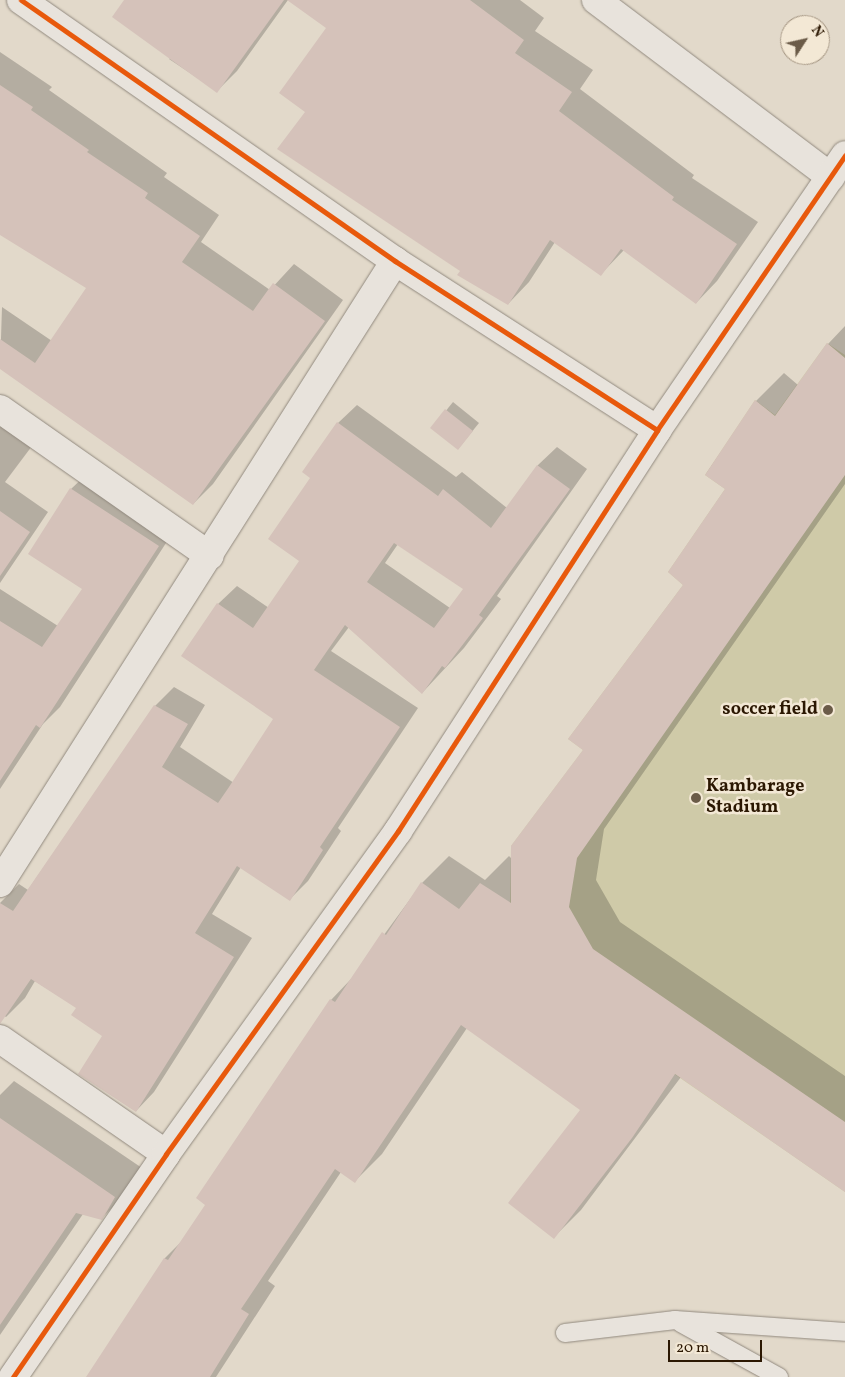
<!DOCTYPE html>
<html>
<head>
<meta charset="utf-8">
<style>
  body { margin:0 }
  #map { position:relative; width:845px; height:1377px; overflow:hidden; background:#e2d9ca; font-family:Vollkorn,serif }
  div>[style] { position:absolute }
  .green>* { inset:0; background:#cfcaa8 }
  .shadow>* { inset:0; background:#0003 }
  .building>* { inset:0; background:#d5c2ba }
  .roads { filter:drop-shadow(0 0 1px #91897e) drop-shadow(0 0 1px #91897e) }
  .lane>* { height:18px; margin:-9px; padding:0 9px; transform-origin:9px; border-radius:9px; background:#e8e3dc }
  .street>* { height:28px; margin:-14px; padding:0 14px; transform-origin:14px; border-radius:14px; background:#e8e3dc }
  .cycleway>* { height:5px; margin:-2.5px; padding:0 2.5px; transform-origin:2.5px; border-radius:2.5px; background:#e8590c }
  .dots>* { width:14px; height:14px; translate:-50% -50%; box-sizing:border-box; border:2px solid #f3e8d5; border-radius:50% }
  span { translate:-50% -50%; white-space:nowrap; text-align:center; line-height:1.15; -webkit-text-stroke:5px #f3e8d5; paint-order:stroke }
  .poi-label { font-size:18px; color:#2b1702; font-weight:700 }
  .right { translate:-100% -50%; text-align:right }
  .left { translate:0 -50%; text-align:left }
  .north { position:absolute; left:780px; top:15px; width:50px; height:50px; box-sizing:border-box; background:#f3e8d5; border:1px solid #a39481; border-radius:50%; rotate:55deg; font-size:14px; font-weight:700; line-height:20px; text-align:center; color:#2b1702 }
  .north::after { content:''; display:block; margin:auto; width:18px; height:22px; background:#6b5b48; clip-path:polygon(50% 0,100% 100%,50% 72%,0 100%) }
  .scale { position:absolute; left:668px; top:1340px; width:94px; height:22px; box-sizing:border-box; border:2px solid #2b1702; border-top:0; padding-left:6px; font-size:15px; line-height:18px; white-space:nowrap; color:#2b1702; -webkit-text-stroke:4px #f3e8d5; paint-order:stroke }
</style>
</head>
<body>
<div id="map">
  <div class="green">
    <i style="clip-path:polygon(827px 343px,845px 355px,845px 1192px,534px 977px,510px 913px,511px 846px,583px 750px,568px 739px,683px 585px,668px 572px,725px 489px,705px 475px,755px 400px,775px 415px)"></i>
  </div>
  <div class="shadow">
    <i style="clip-path:polygon(125px 0,288px 0,237px 71px,217px 91px,169px 59px,172px 56px)"></i>
    <i style="clip-path:polygon(312px 0,520px 0,544px 18px,535px 31px,593px 70px,580px 89px,694px 175px,692px 178px,758px 222px,717px 281px,696px 303px,624px 250px,601px 274px,555px 242px,529px 282px,508px 304px,462px 270px,307px 112px,328px 27px)"></i>
    <i style="clip-path:polygon(0 52px,52px 87px,49px 90px,167px 173px,164px 177px,219px 215px,201px 242px,270px 290px,294px 264px,343px 300px,213px 484px,193px 504px,0 368px,2px 307px,52px 341px,88px 288px,0 234px)"></i>
    <i style="clip-path:polygon(845px 326px,845px 484px,604px 829px,596px 880px,620px 922px,845px 1076px,845px 1191px,681px 1077px,581px 1210px,554px 1237px,582px 1110px,467px 1028px,382px 1154px,355px 1181px,341px 1172px,268px 1281px,275px 1286px,216px 1377px,88px 1377px,165px 1258px,183px 1240px,207px 1204px,331px 1000px,353px 977px,422px 883px,449px 856px,485px 880px,509px 856px,512px 859px,585px 749px,685px 585px,727px 489px,706px 474px,756px 401px,784px 373px,798px 385px,828px 344px)"></i>
    <i style="clip-path:polygon(453px 402px,479px 423px,458px 449px,432px 428px)"></i>
    <i style="clip-path:polygon(evenodd,357px 405px,456px 477px,462px 472px,507px 508px,538px 465px,557px 447px,587px 469px,497px 596px,501px 599px,464px 648px,422px 693px,349px 627px,331px 651px,418px 708px,338px 828px,341px 831px,308px 881px,290px 899px,241px 867px,212px 914px,252px 938px,154px 1092px,136px 1111px,103px 1036px,78px 1008px,35px 981px,25px 998px,6px 1017px,0 1013px,0 903px,19px 884px,28px 890px,155px 706px,174px 687px,205px 705px,180px 747px,234px 783px,275px 719px,218px 604px,237px 586px,269px 608px,301px 561px,312px 478px,338px 423px,357px 405px,398px 544px,464px 589px,450px 608px,385px 563px,398px 544px)"></i>
    <i style="clip-path:polygon(0 416px,35px 442px,5px 482px,48px 512px,0 583px)"></i>
    <i style="clip-path:polygon(91px 470px,177px 526px,60px 707px,43px 724px,0 789px,0 589px,58px 626px,84px 588px,71px 489px)"></i>
    <i style="clip-path:polygon(14px 1081px,142px 1168px,129px 1191px,101px 1219px,83px 1214px,0 1335px,0 1095px)"></i>
  </div>
  <div class="building">
    <i style="clip-path:polygon(124px 0,284px 0,217px 93px,112px 17px)"></i>
    <i style="clip-path:polygon(287px 0,470px 0,524px 40px,515px 53px,572px 92px,559px 111px,674px 197px,672px 200px,737px 244px,696px 304px,621px 249px,601px 276px,550px 240px,508px 305px,457px 275px,460px 271px,277px 149px,305px 112px,279px 93px,326px 28px)"></i>
    <i style="clip-path:polygon(0 85px,33px 107px,31px 110px,89px 150px,87px 152px,148px 193px,145px 198px,200px 236px,182px 262px,253px 311px,273px 283px,325px 321px,193px 505px,0 369px,0 339px,35px 363px,86px 288px,0 235px)"></i>
    <i style="clip-path:polygon(827px 343px,845px 358px,845px 475px,577px 858px,569px 907px,593px 949px,845px 1122px,845px 1192px,675px 1074px,632px 1138px,554px 1239px,508px 1203px,580px 1110px,461px 1025px,355px 1183px,335px 1169px,241px 1309px,249px 1314px,210px 1377px,86px 1377px,164px 1258px,168px 1260px,205px 1205px,196px 1198px,330px 999px,335px 1002px,382px 932px,386px 935px,421px 882px,459px 909px,480px 883px,511px 903px,511px 846px,583px 750px,568px 739px,683px 585px,668px 572px,725px 489px,705px 475px,755px 400px,775px 416px)"></i>
    <i style="clip-path:polygon(445px 409px,473px 431px,458px 450px,430px 428px)"></i>
    <i style="clip-path:polygon(evenodd,337px 422px,438px 496px,443px 489px,491px 528px,537px 465px,570px 489px,479px 615px,483px 618px,445px 668px,442px 666px,422px 694px,345px 625px,314px 670px,400px 727px,320px 847px,323px 850px,290px 901px,237px 866px,195px 933px,234px 957px,136px 1112px,78px 1074px,102px 1036px,71px 1015px,76px 1008px,31px 979px,0 1024px,0 903px,13px 911px,154px 705px,188px 724px,162px 767px,218px 803px,229px 787px,273px 719px,181px 656px,217px 603px,253px 628px,299px 561px,268px 539px,310px 478px,302px 472px,337px 422px,394px 543px,463px 589px,434px 628px,367px 582px,394px 543px)"></i>
    <i style="clip-path:polygon(70px 488px,159px 546px,40px 728px,36px 725px,0 781px,0 621px,42px 647px,82px 589px,28px 554px)"></i>
    <i style="clip-path:polygon(0 511px,30px 532px,0 576px)"></i>
    <i style="clip-path:polygon(0 1118px,115px 1197px,102px 1220px,76px 1213px,0 1325px)"></i>
  </div>
  <div class="roads">
    <div class="lane">
      <i style="left:681px;top:1323px;width:112px;rotate:28.9deg"></i>
      <i style="left:565px;top:1333px;width:111px;rotate:-6.7deg"></i>
      <i style="left:675px;top:1320px;width:170px;rotate:4deg"></i>
    </div>
    <div class="street">
      <i style="left:21px;top:0;width:456px;rotate:34.9deg"></i>
      <i style="left:395px;top:261px;width:312px;rotate:32.8deg"></i>
      <i style="left:596px;top:0;width:294px;rotate:37deg"></i>
      <i style="left:0;top:409px;width:256px;rotate:35deg"></i>
      <i style="left:0;top:883px;width:737px;rotate:-57.58deg"></i>
      <i style="left:0;top:1039px;width:202px;rotate:34.7deg"></i>
      <i style="left:13px;top:1377px;width:270px;rotate:-55.5deg"></i>
      <i style="left:166px;top:1154px;width:398px;rotate:-54.3deg"></i>
      <i style="left:398px;top:831px;width:477px;rotate:-57.1deg"></i>
      <i style="left:657px;top:430px;width:333px;rotate:-55.6deg"></i>
    </div>
  </div>
  <div class="cycleway">
    <i style="left:21px;top:0;width:456px;rotate:34.9deg"></i>
    <i style="left:395px;top:261px;width:312px;rotate:32.8deg"></i>
    <i style="left:13px;top:1377px;width:270px;rotate:-55.5deg"></i>
    <i style="left:166px;top:1154px;width:398px;rotate:-54.3deg"></i>
    <i style="left:398px;top:831px;width:477px;rotate:-57.1deg"></i>
    <i style="left:657px;top:430px;width:333px;rotate:-55.6deg"></i>
  </div>
  <div class="dots">
    <i style="left:828px;top:710px;background:#6b5b48"></i>
    <i style="left:696px;top:798px;background:#6b5b48"></i>
  </div>
  <div class="poi-label">
    <span class="right" style="left:818px;top:710px">soccer field</span>
    <span class="left" style="left:706px;top:798px">Kambarage<br>Stadium</span>
  </div>
  <div class="north">N</div>
  <div class="scale">20 m</div>
</div>
</body>
</html>
